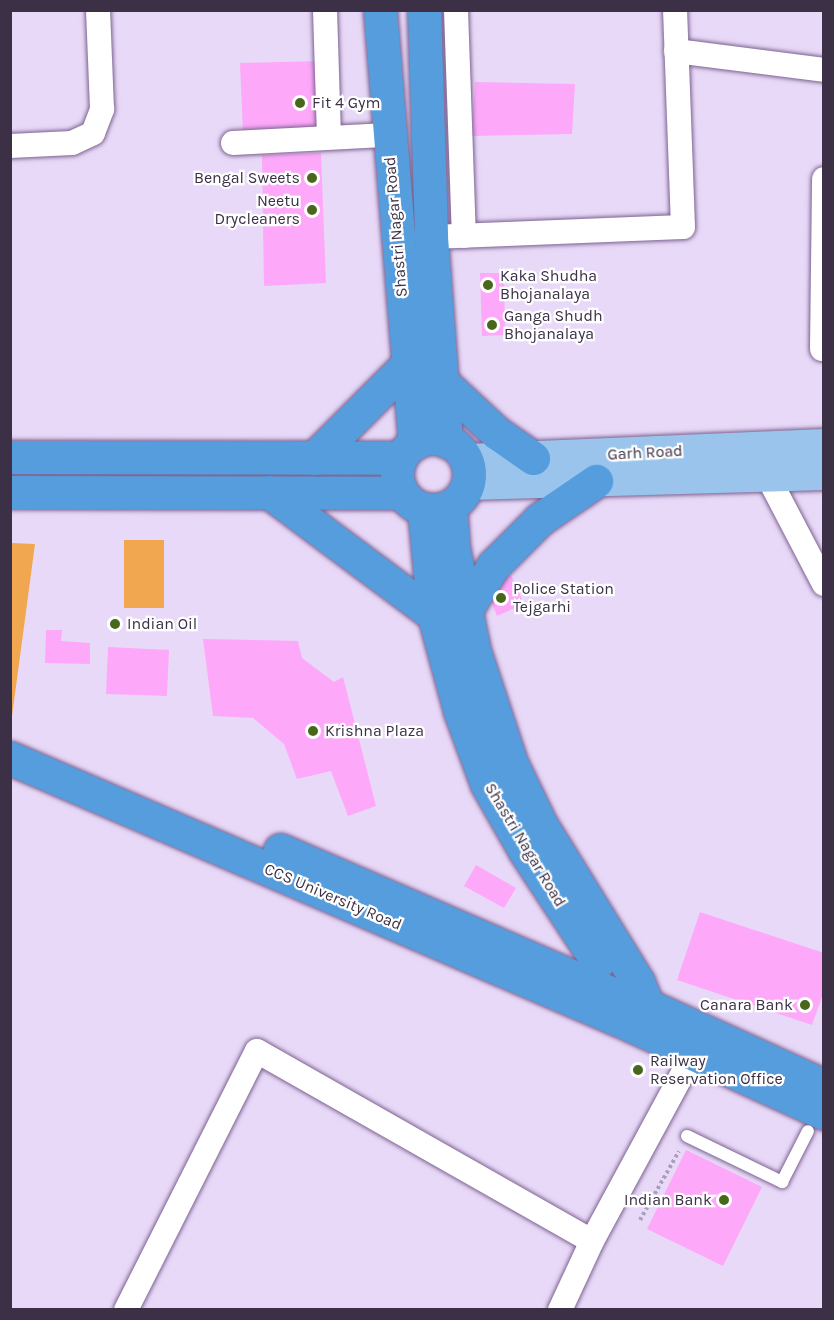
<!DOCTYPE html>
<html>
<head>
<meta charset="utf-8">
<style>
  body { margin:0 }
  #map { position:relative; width:834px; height:1320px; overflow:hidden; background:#e9d9f8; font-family:Karla,sans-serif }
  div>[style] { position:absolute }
  .green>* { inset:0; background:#f0a74f }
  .building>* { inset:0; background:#fda8f9 }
  .path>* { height:4px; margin-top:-2px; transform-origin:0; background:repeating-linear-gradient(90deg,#ad9fbb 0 3px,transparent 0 6px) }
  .roads { filter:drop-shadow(0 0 2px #7c6392) drop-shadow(0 0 2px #7c6392) }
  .lane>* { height:12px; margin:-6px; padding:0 6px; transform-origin:6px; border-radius:6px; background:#fff }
  .street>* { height:24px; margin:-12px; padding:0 12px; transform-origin:12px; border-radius:12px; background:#fff }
  .primary>* { height:33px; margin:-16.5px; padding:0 16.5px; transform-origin:16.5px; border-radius:16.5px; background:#9ac4eb }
  .highway>* { height:33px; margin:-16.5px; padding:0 16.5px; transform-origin:16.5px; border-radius:16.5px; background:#569dde }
  .highway>.ring { margin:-16.5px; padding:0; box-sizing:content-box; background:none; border:33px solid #569dde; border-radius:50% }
  .dots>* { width:16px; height:16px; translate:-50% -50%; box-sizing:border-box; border:3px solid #fff; border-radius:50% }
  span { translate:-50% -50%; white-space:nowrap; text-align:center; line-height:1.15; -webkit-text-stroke:4.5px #fff; paint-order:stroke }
  .poi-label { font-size:16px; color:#3b3045 }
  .left { translate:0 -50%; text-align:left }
  .right { translate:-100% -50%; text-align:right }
  .street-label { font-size:16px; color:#3b3045 }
  .frame { position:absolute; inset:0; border:12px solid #3b3045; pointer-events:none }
</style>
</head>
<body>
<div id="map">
  <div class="green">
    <i style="clip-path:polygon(124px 540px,164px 540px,164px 608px,124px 608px)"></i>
    <i style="clip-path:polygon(11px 543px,35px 544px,12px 716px,10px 715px)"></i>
  </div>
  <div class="building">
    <i style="clip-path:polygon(319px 61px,321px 131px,243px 134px,240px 63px)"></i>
    <i style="clip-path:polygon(475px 82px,575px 84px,572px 134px,472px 136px)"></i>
    <i style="clip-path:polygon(321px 153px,326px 283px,264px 286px,262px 155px)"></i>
    <i style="clip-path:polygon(480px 273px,504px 273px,505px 335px,482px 336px)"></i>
    <i style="clip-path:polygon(511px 575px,524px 604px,497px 616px,485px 587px)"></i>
    <i style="clip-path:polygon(46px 630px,62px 630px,61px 641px,90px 643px,90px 664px,45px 663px)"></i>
    <i style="clip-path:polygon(203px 639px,298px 641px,302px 658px,334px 682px,343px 677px,376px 806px,348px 816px,331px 771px,297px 779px,284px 744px,253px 718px,213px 716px)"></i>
    <i style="clip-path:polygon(108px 647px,169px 650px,167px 696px,106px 694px)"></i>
    <i style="clip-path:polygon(476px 865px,516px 888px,504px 908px,464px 886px)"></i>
    <i style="clip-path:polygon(700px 912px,824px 953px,824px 991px,812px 1025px,677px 980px)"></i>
    <i style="clip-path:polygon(686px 1150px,762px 1187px,723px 1266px,647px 1229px)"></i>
  </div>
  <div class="path">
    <i style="left:640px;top:1220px;width:79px;rotate:-60.5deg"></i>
  </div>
  <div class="roads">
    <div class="lane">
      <i style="left:687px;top:1136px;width:106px;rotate:25.8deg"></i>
      <i style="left:782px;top:1182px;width:57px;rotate:-63deg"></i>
    </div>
    <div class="street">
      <i style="left:325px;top:10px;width:125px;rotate:88.2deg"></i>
      <i style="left:456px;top:10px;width:226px;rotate:88deg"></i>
      <i style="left:676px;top:51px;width:149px;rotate:7.3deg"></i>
      <i style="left:233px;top:143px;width:155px;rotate:-3deg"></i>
      <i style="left:10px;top:146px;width:62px;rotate:-2.8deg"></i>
      <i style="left:72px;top:143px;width:23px;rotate:-25deg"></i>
      <i style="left:93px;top:133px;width:26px;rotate:-69deg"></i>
      <i style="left:102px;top:109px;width:99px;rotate:-92.3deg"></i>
      <i style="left:431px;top:237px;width:252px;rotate:-2.3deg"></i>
      <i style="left:683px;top:227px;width:217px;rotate:-92.1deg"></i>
      <i style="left:822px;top:349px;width:170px;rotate:-89.3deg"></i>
      <i style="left:767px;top:475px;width:123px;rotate:62.4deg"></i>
      <i style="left:126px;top:1310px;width:290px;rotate:-63.2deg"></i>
      <i style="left:257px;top:1051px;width:385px;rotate:29.6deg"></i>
      <i style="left:592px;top:1241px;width:213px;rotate:-61.6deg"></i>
      <i style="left:560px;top:1310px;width:76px;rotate:-65.1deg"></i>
    </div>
    <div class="primary">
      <i style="left:467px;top:460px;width:357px;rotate:-2.4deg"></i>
      <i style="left:468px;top:483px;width:356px;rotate:-1.6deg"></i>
    </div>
    <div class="highway">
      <i style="left:380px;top:10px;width:434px;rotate:85.4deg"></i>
      <i style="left:424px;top:10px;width:227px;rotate:88.2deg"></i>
      <i style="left:431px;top:237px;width:205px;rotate:85.8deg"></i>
      <i style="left:441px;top:381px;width:76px;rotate:42.9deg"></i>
      <i style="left:497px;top:433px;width:44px;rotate:34.8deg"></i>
      <i class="ring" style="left:397px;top:438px;width:39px;height:39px"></i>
      <i style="left:10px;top:457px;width:390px;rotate:0.1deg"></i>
      <i style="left:314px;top:458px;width:133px;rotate:-45deg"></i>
      <i style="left:10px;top:492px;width:392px;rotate:0.1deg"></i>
      <i style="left:269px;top:492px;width:206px;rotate:36.7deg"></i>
      <i style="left:450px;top:506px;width:41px;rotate:85.8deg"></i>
      <i style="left:453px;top:547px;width:106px;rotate:78.6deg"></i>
      <i style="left:474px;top:651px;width:118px;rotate:71.7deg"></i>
      <i style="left:511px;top:763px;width:69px;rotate:64.2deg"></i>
      <i style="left:541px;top:825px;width:185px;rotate:58.3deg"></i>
      <i style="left:638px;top:982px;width:40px;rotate:68deg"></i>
      <i style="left:424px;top:509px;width:106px;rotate:84.6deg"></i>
      <i style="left:434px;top:615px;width:99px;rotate:74.8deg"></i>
      <i style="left:460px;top:711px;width:78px;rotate:69.7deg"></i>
      <i style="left:487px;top:784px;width:77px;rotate:60.4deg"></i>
      <i style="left:525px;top:851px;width:133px;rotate:56.7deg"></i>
      <i style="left:466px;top:610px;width:52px;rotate:-58.5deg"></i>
      <i style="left:493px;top:566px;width:66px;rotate:-45deg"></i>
      <i style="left:540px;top:519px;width:68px;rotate:-34.2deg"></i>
      <i style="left:10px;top:758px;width:678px;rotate:23.28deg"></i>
      <i style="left:633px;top:1026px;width:210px;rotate:24.5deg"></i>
      <i style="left:280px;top:850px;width:373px;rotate:23.4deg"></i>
      <i style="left:622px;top:998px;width:30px;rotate:17deg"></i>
      <i style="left:651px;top:1007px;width:190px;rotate:24.5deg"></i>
    </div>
  </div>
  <div class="dots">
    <i style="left:300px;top:103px;background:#49671b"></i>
    <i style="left:312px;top:178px;background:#49671b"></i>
    <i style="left:312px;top:210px;background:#49671b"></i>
    <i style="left:488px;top:285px;background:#49671b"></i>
    <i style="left:492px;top:325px;background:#49671b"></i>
    <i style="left:501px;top:598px;background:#49671b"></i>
    <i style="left:115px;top:624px;background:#49671b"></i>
    <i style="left:313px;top:731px;background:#49671b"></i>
    <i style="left:805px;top:1005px;background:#49671b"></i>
    <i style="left:638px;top:1070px;background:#49671b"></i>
    <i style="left:724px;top:1200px;background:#49671b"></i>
  </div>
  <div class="poi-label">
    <span class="left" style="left:312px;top:103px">Fit 4 Gym</span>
    <span class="right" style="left:300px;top:178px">Bengal Sweets</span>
    <span class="right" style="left:300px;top:210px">Neetu<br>Drycleaners</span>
    <span class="left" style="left:500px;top:285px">Kaka Shudha<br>Bhojanalaya</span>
    <span class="left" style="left:504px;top:325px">Ganga Shudh<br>Bhojanalaya</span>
    <span class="left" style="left:513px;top:598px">Police Station<br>Tejgarhi</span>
    <span class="left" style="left:127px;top:624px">Indian Oil</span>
    <span class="left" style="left:325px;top:731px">Krishna Plaza</span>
    <span class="right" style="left:793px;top:1005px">Canara Bank</span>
    <span class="left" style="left:650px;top:1070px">Railway<br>Reservation Office</span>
    <span class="right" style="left:712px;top:1200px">Indian Bank</span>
  </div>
  <div class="street-label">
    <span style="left:396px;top:227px;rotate:-95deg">Shastri Nagar Road</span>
    <span style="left:645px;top:453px;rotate:-3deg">Garh Road</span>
    <span style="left:525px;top:845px;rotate:59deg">Shastri Nagar Road</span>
    <span style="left:333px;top:897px;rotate:23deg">CCS University Road</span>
  </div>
  <div class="frame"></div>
</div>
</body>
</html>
